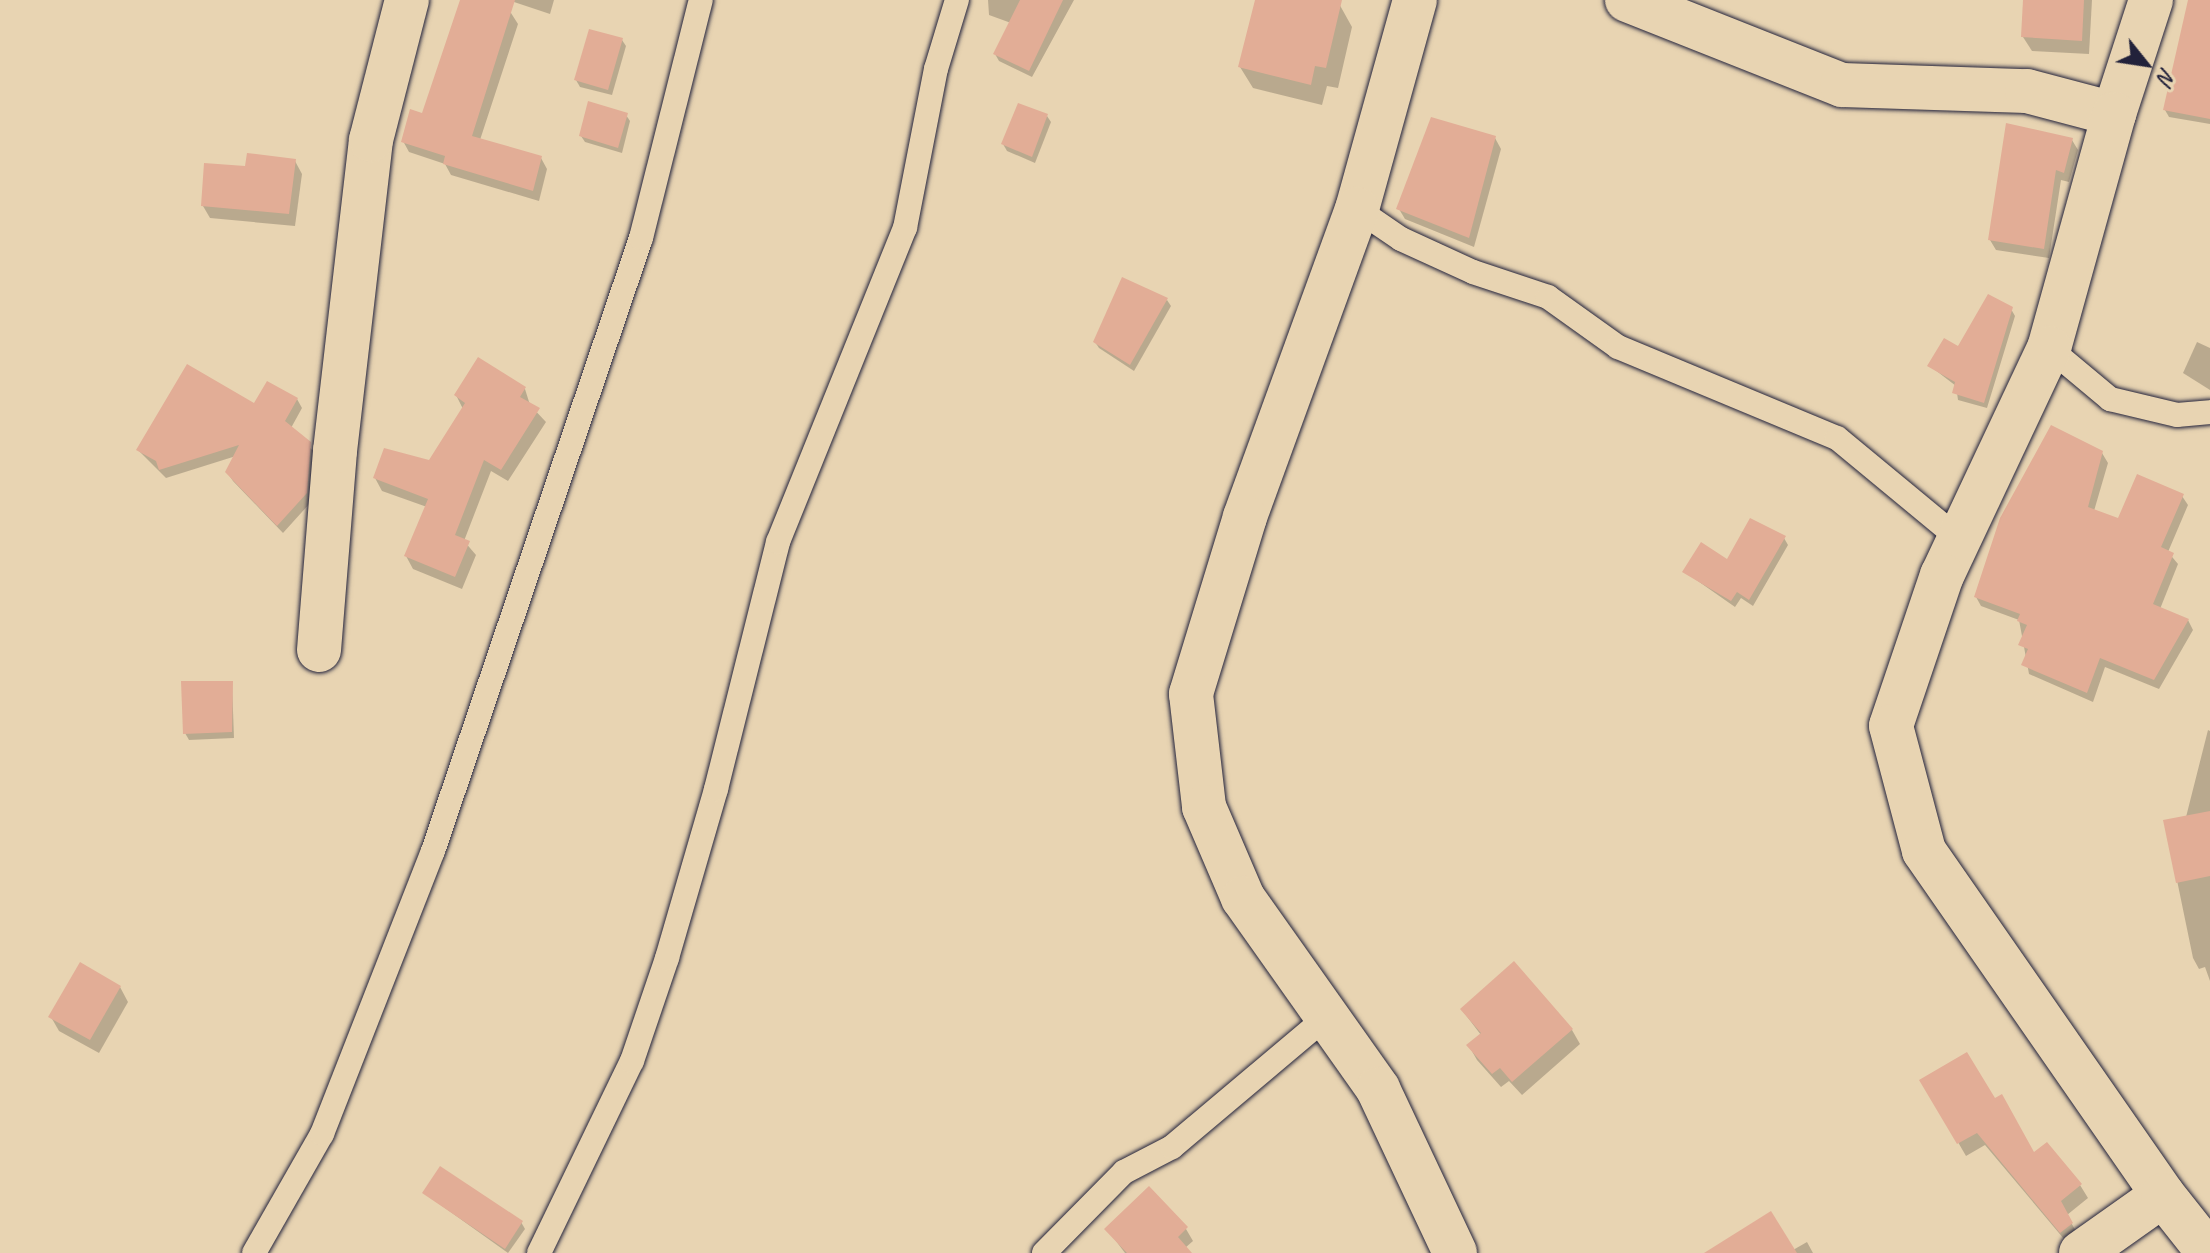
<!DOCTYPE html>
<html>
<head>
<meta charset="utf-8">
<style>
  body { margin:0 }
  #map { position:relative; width:2210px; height:1253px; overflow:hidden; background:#e8d4b2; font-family:Caveat,sans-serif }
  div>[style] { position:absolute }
  .shadow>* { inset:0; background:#0003 }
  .building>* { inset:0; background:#e2ad96 }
  .roads { filter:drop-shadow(0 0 2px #22223b) drop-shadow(0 0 2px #22223b) }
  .lane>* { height:24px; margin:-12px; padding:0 12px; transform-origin:12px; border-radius:12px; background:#e8d4b2 }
  .street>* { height:44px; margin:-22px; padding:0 22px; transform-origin:22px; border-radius:22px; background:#e8d4b2 }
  span { translate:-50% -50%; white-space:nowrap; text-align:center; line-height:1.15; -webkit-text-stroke:6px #e8d4b2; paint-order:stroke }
  .north { position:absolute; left:2106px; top:24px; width:80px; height:80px; -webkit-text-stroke:6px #e8d4b2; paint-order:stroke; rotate:120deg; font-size:22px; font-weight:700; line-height:32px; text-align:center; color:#22223b }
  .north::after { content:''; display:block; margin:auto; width:28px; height:36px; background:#22223b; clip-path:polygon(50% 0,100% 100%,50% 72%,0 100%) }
</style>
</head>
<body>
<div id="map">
  <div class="shadow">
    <i style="clip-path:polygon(508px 0,554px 0,550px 14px)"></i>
    <i style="clip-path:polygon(988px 0,1074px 0,1032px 77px,999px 61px,995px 54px,1011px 23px,989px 15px)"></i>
    <i style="clip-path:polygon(1257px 0,1337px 0,1352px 27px,1338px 88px,1327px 86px,1322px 105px,1253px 88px,1240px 67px)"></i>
    <i style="clip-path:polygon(2025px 0,2092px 0,2089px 54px,2032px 51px,2023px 37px)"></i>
    <i style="clip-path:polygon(2190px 0,2210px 4px,2210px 124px,2169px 117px,2165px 110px)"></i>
    <i style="clip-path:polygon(461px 1px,511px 13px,518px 24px,480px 140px,541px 158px,547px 169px,539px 201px,451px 175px,445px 164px,409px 152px,403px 141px,423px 115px)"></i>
    <i style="clip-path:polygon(622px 40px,626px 46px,612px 95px,580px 87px,576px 80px)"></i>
    <i style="clip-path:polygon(626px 115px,630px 121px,622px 153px,585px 142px,581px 136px)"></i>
    <i style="clip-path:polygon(1047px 116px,1051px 122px,1035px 163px,1007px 151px,1003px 144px)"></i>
    <i style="clip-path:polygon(1495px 138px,1501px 149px,1474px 247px,1405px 219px,1399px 209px)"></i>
    <i style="clip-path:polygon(2072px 140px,2078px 150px,2069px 182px,2061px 180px,2049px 258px,1996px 250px,1990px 240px)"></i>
    <i style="clip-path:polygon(295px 161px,302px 174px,295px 226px,210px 218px,203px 206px,247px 169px)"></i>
    <i style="clip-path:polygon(1167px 300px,1171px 306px,1134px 371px,1099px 348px,1095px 342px)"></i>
    <i style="clip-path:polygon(2011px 309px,2015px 316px,1987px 408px,1958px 400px,1956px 386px,1930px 366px)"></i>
    <i style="clip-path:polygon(2197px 342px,2210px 348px,2210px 390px,2183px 373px)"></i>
    <i style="clip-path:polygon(525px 389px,530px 405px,546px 422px,508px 481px,491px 471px,464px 541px,476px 555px,462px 589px,413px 569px,406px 556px,427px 507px,382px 491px,375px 478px,430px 462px,463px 409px,456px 395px)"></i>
    <i style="clip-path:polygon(297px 399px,302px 408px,291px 428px,315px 453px,311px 502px,283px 533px,233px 481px,227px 472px,236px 456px,166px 478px,138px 450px,255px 406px)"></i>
    <i style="clip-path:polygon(2102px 453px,2108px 463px,2094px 511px,2119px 520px,2182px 496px,2188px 505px,2168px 552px,2178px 564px,2160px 609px,2188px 620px,2193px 630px,2159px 689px,2105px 667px,2093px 702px,2029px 674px,2019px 620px,1981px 606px,1976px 597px)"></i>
    <i style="clip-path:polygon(1784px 538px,1788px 545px,1753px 606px,1741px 598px,1735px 607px,1685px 572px,1728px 562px)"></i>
    <i style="clip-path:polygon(232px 683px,234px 738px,189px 740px,185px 733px)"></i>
    <i style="clip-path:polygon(2208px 730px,2210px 731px,2210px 981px,2205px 967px,2199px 969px,2193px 958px,2165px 822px,2186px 817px)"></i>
    <i style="clip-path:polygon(120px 987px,128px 1002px,99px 1053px,59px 1031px,51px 1017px)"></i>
    <i style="clip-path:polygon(1462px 1010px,1572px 1030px,1580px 1044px,1522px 1095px,1509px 1081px,1501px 1087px,1477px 1060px,1469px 1046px,1481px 1035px)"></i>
    <i style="clip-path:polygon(1922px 1080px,1995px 1101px,2034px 1155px,2080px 1185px,2088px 1198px,2067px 1215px,2079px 1237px,2069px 1245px,1985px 1145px,1966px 1156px)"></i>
    <i style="clip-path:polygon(424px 1193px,521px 1222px,525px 1229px,508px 1253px)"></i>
    <i style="clip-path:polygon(1107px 1229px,1186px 1229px,1193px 1241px,1185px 1248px,1190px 1253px,1125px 1253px)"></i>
    <i style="clip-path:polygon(1807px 1242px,1813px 1253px,1748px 1253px,1793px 1250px)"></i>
  </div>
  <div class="building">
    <i style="clip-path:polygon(460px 0,515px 0,472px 136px,542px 156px,533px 191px,443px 164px,445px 156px,401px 142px,410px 109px,422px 113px)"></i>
    <i style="clip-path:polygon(1020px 0,1063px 0,1029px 71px,993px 54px)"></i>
    <i style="clip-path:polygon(1255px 0,1342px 0,1326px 68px,1315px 66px,1311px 85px,1238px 67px)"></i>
    <i style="clip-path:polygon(2023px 0,2084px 0,2082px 41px,2021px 37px)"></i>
    <i style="clip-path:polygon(2188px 0,2210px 0,2210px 119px,2163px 110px)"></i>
    <i style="clip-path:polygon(589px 29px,623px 38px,608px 90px,574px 80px)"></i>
    <i style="clip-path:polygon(588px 101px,628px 113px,618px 148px,579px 136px)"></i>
    <i style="clip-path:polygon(1018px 103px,1048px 114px,1032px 157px,1001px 144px)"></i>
    <i style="clip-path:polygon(1431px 117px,1496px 136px,1469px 238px,1396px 209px)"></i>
    <i style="clip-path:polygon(2006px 123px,2073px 138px,2064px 173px,2056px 170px,2044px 249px,1988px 240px)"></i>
    <i style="clip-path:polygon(247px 153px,296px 159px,289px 214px,201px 206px,204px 163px,245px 166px)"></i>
    <i style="clip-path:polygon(1122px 277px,1168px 298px,1130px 365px,1093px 342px)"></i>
    <i style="clip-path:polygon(1988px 294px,2013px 307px,1984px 403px,1952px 393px,1955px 382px,1927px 366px,1944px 338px,1958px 346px)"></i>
    <i style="clip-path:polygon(478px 357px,526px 387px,520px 397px,540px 408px,501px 470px,484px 460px,455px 535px,470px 541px,455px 577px,404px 556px,428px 499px,373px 478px,384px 448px,429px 460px,465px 403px,454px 395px)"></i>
    <i style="clip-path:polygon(187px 364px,254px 403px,267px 381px,298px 398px,285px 421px,311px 442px,307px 493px,277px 526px,225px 472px,239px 445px,159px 470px,156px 461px,136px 450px)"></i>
    <i style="clip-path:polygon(2051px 425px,2103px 451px,2088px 507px,2118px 518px,2137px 474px,2184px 494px,2161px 547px,2174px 553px,2153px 604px,2189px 619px,2154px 680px,2100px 658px,2087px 693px,2021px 665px,2028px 649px,2018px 645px,2027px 625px,2017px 621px,2020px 614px,1974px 597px,2000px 518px)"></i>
    <i style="clip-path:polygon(1750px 518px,1786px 536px,1749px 600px,1737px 592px,1731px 601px,1682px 572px,1701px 542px,1727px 559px)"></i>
    <i style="clip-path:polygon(181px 681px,233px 681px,232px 732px,183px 734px)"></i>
    <i style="clip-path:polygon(2210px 811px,2210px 876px,2176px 883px,2163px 820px)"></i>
    <i style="clip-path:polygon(1514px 961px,1573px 1029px,1512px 1082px,1500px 1068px,1492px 1074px,1466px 1045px,1481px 1033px,1460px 1009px)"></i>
    <i style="clip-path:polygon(80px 962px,121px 986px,90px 1040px,48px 1017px)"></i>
    <i style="clip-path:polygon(1967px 1052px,1995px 1098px,2002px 1094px,2034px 1152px,2047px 1142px,2082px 1184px,2061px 1201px,2073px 1223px,2060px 1233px,1977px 1133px,1957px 1144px,1919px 1080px)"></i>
    <i style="clip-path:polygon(440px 1166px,523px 1221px,505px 1249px,422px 1193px)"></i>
    <i style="clip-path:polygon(1149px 1186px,1188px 1227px,1178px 1237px,1192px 1253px,1127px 1253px,1104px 1229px)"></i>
    <i style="clip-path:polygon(1771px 1211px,1797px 1253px,1704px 1253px)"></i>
  </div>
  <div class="roads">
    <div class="lane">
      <i style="left:1357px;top:209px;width:53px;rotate:34.3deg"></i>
      <i style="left:1401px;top:239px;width:79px;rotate:24.6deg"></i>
      <i style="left:1473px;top:272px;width:79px;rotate:18.4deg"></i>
      <i style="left:1548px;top:297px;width:86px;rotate:35.5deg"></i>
      <i style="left:1618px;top:347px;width:237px;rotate:22.6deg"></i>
      <i style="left:1837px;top:438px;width:158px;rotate:39.6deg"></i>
      <i style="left:2049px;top:348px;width:80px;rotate:39.9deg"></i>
      <i style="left:2110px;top:399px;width:69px;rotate:13.4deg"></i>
      <i style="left:2177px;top:415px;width:33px;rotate:-5deg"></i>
      <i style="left:254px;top:1253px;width:137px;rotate:-60.3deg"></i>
      <i style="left:322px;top:1134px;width:304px;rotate:-68.6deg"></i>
      <i style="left:433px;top:851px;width:647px;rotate:-71.26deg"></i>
      <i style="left:641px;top:238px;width:245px;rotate:-75.9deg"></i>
      <i style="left:539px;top:1253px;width:213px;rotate:-64.2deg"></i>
      <i style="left:632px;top:1061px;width:109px;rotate:-71.2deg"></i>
      <i style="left:667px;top:958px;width:176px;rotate:-73.8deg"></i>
      <i style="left:716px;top:789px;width:255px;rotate:-75.9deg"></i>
      <i style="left:778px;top:542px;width:339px;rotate:-68deg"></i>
      <i style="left:905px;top:228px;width:162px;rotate:-79deg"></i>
      <i style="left:936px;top:69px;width:72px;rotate:-73.1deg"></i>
      <i style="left:1044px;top:1253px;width:114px;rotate:-45.4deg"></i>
      <i style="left:1124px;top:1172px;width:54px;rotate:-27.5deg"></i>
      <i style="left:1172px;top:1147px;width:199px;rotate:-40.1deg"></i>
    </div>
    <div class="street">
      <i style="left:1415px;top:0;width:217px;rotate:105.5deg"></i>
      <i style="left:1357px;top:209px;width:328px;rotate:110deg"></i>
      <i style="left:1245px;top:517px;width:185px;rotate:107deg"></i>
      <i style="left:1191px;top:694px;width:114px;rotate:83.4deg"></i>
      <i style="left:1204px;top:807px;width:99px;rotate:66.8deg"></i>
      <i style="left:1243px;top:898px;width:234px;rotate:54.7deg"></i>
      <i style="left:1378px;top:1089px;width:181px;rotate:64.8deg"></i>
      <i style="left:1627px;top:0;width:231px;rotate:21.6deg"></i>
      <i style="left:1842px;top:85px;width:185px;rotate:1.9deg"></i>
      <i style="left:2027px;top:91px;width:90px;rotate:14.8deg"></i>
      <i style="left:2114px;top:114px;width:120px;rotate:-72deg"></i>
      <i style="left:2114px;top:114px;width:243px;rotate:105.5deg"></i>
      <i style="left:2049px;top:348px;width:251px;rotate:115.2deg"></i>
      <i style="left:1942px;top:575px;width:159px;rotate:108.7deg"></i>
      <i style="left:1891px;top:726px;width:129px;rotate:75.2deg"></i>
      <i style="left:1924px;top:851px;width:419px;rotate:55.2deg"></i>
      <i style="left:319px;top:650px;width:200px;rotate:-85.4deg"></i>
      <i style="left:335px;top:451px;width:313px;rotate:-83.4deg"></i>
      <i style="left:371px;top:140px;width:145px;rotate:-75.6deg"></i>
      <i style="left:2081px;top:1253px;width:100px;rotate:-35.3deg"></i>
      <i style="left:2163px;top:1195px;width:74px;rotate:51.6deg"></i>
    </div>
  </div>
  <div class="north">N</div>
</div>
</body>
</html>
